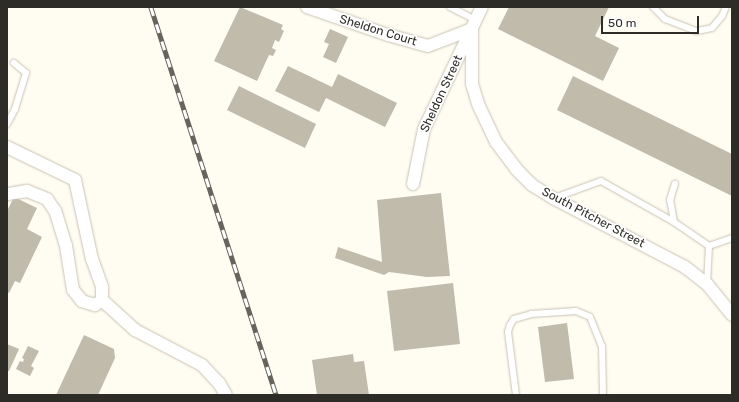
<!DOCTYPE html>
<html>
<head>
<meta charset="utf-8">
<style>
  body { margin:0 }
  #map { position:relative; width:739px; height:402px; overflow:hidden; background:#fffcf2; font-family:Rubik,sans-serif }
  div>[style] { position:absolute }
  .building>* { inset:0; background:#c0bbab }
  .roads { filter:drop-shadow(0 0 1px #c9c3b4) drop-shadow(0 0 1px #c9c3b4) }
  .lane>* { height:6px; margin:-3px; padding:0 3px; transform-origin:3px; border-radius:3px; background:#fff }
  .street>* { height:12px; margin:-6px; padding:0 6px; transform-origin:6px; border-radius:6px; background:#fff }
  .rail>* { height:4.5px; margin-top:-2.25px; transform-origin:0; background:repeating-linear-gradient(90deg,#fff 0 9px,#66645d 0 18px); box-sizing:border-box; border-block:1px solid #66645d }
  span { translate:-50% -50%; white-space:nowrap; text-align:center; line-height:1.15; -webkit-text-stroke:3.5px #fff; paint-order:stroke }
  .street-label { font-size:12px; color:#2e2c26 }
  .frame { position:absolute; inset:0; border:8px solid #2e2c26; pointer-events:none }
  .scale { position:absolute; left:601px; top:16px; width:98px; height:18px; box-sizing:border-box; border:2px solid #2e2c26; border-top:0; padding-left:5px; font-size:12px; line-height:14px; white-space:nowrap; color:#2e2c26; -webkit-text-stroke:3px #fff; paint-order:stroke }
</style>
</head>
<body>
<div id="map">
  <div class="building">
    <i style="clip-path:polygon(240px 7px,283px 25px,281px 29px,284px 31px,279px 42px,275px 40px,272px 48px,276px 50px,273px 56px,269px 55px,257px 81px,214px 61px)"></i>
    <i style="clip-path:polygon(509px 7px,609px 7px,595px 36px,619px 48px,603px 81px,498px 29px)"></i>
    <i style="clip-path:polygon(330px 29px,348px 37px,336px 63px,323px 57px,329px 44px,324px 42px)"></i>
    <i style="clip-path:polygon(288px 66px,332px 87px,338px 74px,397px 103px,385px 127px,326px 98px,319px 112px,275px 91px)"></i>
    <i style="clip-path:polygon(573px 76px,732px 154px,732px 196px,557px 110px)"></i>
    <i style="clip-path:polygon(239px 86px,316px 124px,305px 148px,227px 110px)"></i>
    <i style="clip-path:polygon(441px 193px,450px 276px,427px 277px,389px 272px,384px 275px,335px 258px,338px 247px,382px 262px,377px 200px)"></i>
    <i style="clip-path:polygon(14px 197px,37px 208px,27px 229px,42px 237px,20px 283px,15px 281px,9px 293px,7px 292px,7px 211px)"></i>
    <i style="clip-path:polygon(453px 283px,460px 344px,394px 351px,387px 291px)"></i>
    <i style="clip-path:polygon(567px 323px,574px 379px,545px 382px,538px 327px)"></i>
    <i style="clip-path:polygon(84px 335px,114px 349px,115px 358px,98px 395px,56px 395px)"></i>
    <i style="clip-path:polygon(7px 344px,19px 349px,9px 371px,7px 371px)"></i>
    <i style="clip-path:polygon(28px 346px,39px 351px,31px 366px,34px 368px,30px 376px,16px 369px,20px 361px,23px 362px,24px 359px,22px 358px)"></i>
    <i style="clip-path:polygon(353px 354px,354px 362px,364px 361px,369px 395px,317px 395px,312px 360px)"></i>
  </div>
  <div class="roads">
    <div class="lane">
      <i style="left:450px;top:7px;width:29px;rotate:27deg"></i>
      <i style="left:653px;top:7px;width:17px;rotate:45deg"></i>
      <i style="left:665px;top:19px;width:34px;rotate:21deg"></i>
      <i style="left:697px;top:31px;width:15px;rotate:-11deg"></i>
      <i style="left:712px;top:28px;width:16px;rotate:-50deg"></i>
      <i style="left:722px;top:16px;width:10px;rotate:-66deg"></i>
      <i style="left:7px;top:124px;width:17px;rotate:-62deg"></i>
      <i style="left:15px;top:109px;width:38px;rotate:-73deg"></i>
      <i style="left:26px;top:73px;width:16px;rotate:-140deg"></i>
      <i style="left:554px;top:198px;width:50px;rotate:-19.9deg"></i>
      <i style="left:601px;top:181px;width:84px;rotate:29.3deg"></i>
      <i style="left:674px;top:222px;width:42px;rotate:34.4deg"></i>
      <i style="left:709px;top:246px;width:38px;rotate:93deg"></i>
      <i style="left:674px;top:222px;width:22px;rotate:-100deg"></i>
      <i style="left:670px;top:200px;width:17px;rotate:-73deg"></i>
      <i style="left:709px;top:246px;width:24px;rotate:-19deg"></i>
      <i style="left:516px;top:395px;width:64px;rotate:-97.2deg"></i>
      <i style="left:508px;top:332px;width:7px;rotate:-74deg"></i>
      <i style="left:510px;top:325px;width:7px;rotate:-56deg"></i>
      <i style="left:514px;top:319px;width:18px;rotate:-16deg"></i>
      <i style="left:531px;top:314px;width:45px;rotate:-3.8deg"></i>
      <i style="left:576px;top:311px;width:15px;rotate:23deg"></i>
      <i style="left:590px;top:317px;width:31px;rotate:68deg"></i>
      <i style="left:602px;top:346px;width:49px;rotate:88.8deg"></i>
    </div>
    <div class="street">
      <i style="left:307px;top:7px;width:86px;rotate:19.1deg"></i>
      <i style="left:388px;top:35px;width:41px;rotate:15.4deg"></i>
      <i style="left:428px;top:46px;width:47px;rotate:-21.1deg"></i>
      <i style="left:472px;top:29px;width:55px;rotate:90deg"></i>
      <i style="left:472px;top:84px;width:21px;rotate:73deg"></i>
      <i style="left:478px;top:104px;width:42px;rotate:64.7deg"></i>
      <i style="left:496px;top:142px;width:34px;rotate:53deg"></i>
      <i style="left:516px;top:169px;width:23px;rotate:45deg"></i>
      <i style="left:532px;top:185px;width:25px;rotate:32deg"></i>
      <i style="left:553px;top:198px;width:149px;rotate:27.6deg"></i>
      <i style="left:685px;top:267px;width:28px;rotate:38deg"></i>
      <i style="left:707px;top:284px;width:40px;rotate:51deg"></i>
      <i style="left:7px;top:147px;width:76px;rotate:25.9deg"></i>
      <i style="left:75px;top:180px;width:81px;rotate:77.9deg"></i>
      <i style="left:92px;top:259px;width:30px;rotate:70deg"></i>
      <i style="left:102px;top:287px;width:13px;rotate:90deg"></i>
      <i style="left:102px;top:300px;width:9px;rotate:144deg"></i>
      <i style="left:95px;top:305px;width:14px;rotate:-163deg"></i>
      <i style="left:82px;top:301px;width:14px;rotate:-129deg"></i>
      <i style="left:73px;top:290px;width:45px;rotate:-99deg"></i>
      <i style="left:66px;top:246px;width:37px;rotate:-107deg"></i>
      <i style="left:55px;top:211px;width:14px;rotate:-124deg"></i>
      <i style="left:47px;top:199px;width:22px;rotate:-158deg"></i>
      <i style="left:27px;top:191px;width:20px;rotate:171deg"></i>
      <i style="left:413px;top:184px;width:56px;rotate:-78.7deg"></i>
      <i style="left:424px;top:129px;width:135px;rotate:-64.6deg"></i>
      <i style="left:102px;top:300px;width:45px;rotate:42.3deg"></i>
      <i style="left:135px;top:330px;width:76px;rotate:27.6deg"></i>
      <i style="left:202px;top:365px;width:25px;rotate:47deg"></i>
      <i style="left:219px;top:383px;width:14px;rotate:60deg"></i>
    </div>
  </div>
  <div class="rail">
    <i style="left:151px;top:7px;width:408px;rotate:72.1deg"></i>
  </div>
  <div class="street-label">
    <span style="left:378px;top:31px;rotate:17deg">Sheldon Court</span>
    <span style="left:442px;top:94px;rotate:-65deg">Sheldon Street</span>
    <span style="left:593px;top:218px;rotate:28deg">South Pitcher Street</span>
  </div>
  <div class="frame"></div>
  <div class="scale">50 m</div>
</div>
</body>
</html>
